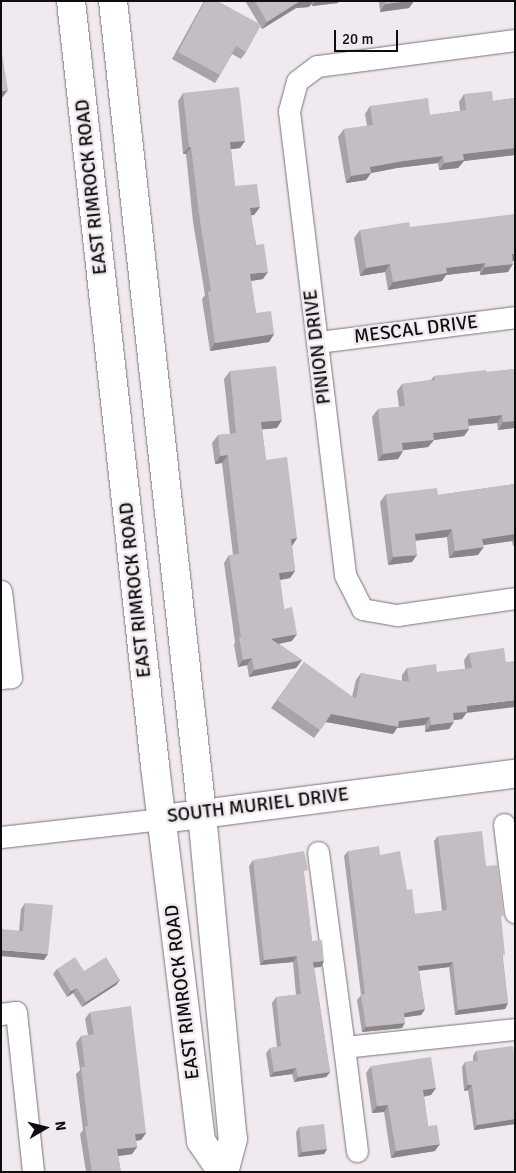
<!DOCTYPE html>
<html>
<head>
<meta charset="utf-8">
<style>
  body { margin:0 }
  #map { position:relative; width:516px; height:1173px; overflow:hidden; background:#f0eaf0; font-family:Signika,sans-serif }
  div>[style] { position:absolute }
  .roads { filter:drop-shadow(0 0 1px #787479) drop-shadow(0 0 1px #787479) }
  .minor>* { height:21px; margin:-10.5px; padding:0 10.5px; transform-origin:10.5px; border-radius:10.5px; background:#fff }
  .major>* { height:28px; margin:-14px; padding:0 14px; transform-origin:14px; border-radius:14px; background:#fff }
  .wall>* { inset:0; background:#a9a3a9 }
  .shaded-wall>* { inset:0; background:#898589 }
  .building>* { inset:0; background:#c4bec4 }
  span { translate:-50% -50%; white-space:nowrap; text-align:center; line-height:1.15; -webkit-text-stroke:5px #f0eaf0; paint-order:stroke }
  .street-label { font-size:19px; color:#0f0d0f }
  .frame { position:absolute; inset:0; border:2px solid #0f0d0f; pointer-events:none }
  .north { position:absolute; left:20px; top:1103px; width:50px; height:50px; -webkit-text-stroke:4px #f0eaf0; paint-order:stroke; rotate:82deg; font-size:14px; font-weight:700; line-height:20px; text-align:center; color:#0f0d0f }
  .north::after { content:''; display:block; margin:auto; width:18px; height:22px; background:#0f0d0f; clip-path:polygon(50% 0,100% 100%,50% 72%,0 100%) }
  .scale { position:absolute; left:334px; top:30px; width:64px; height:22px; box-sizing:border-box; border:2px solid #0f0d0f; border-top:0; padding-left:6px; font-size:15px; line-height:18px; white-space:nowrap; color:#0f0d0f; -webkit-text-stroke:4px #f0eaf0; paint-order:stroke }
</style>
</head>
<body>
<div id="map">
  <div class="roads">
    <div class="minor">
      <i style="left:515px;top:40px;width:200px;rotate:172.5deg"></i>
      <i style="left:317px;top:66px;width:25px;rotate:143deg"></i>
      <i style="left:297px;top:81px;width:31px;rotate:105deg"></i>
      <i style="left:289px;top:111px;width:467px;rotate:83.1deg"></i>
      <i style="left:345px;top:575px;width:38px;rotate:63deg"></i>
      <i style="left:362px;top:609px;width:36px;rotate:10deg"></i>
      <i style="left:397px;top:615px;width:119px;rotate:-8.2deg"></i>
      <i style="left:318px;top:342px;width:199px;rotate:-7.2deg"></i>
      <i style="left:1px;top:591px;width:87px;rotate:83.4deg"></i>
      <i style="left:11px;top:677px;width:10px;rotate:174deg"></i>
      <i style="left:504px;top:824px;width:89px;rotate:82.9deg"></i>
      <i style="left:1px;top:837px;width:162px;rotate:-6.4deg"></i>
      <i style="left:318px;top:852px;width:197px;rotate:82.4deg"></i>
      <i style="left:344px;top:1047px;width:172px;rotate:-6deg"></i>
      <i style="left:1px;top:1014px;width:15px;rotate:-8deg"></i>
      <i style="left:16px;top:1012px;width:161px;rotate:83.9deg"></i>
      <i style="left:344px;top:1047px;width:105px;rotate:82.9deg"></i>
    </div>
    <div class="major">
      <i style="left:71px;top:1px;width:770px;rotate:83.73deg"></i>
      <i style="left:155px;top:766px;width:378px;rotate:83deg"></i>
      <i style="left:201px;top:1141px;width:37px;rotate:56deg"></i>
      <i style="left:113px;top:1px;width:818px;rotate:83.75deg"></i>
      <i style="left:202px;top:814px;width:326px;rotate:84.6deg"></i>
      <i style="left:233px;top:1139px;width:34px;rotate:105deg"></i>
      <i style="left:162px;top:819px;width:356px;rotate:-7.3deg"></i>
    </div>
  </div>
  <div class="wall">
    <i style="clip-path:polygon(204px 1px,217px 1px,259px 24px,245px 1px,339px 1px,338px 3px,312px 6px,311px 4px,309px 7px,296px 8px,262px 29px,260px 26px,246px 52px,241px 59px,232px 54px,220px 75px,215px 83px,172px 59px)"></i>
    <i style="clip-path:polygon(379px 1px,414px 1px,409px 8px,380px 12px)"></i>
    <i style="clip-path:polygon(183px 93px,245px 141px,240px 148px,231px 149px,235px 186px,260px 207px,254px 215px,251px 215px,256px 245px,263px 279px,251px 281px,256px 313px,274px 334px,269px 342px,210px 351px,202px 299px,205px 295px,193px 222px,186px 154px,183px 154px,178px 101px)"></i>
    <i style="clip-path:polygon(464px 94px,493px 101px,515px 98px,515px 155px,464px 161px,458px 168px,439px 170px,438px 163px,397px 168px,371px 173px,366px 180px,346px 183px,338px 137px,344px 129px,367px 126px,365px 114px,370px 106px,430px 115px,460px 111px,459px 102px)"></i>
    <i style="clip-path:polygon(410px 227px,513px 261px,508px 272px,480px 275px,480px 271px,446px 275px,442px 281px,388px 290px,385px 272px,360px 276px,354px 238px,360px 230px)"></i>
    <i style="clip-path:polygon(515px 369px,515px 436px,514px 428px,498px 430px,497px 423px,469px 426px,469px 429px,464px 436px,434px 440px,428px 447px,403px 450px,403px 451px,398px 459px,378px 461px,372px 417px,378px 409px,399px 407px,397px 391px,402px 384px,431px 380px,434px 376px,487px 372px)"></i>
    <i style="clip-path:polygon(230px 371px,277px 428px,262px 429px,266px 460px,297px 538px,292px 546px,295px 571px,290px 578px,280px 580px,284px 609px,292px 641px,279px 644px,302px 660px,296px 668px,249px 677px,247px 665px,238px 667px,234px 645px,235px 642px,224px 563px,229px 555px,233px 555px,222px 463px,215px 464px,212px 443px,218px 435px,230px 434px,224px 379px)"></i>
    <i style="clip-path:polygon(515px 484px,515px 546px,513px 546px,512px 541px,483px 545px,478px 555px,449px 558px,447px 537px,415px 541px,412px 562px,388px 565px,380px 502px,386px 494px,438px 495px)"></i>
    <i style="clip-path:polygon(469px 653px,506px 662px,462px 719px,454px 720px,449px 729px,425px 732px,425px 725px,397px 728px,393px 734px,326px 722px,314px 738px,271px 708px,304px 662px,352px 697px,356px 680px,361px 673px,402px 681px,402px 675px,407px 668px,437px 672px,465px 669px,464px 660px)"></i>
    <i style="clip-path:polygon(438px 836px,486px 866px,501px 920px,503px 959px,508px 1003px,505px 1009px,455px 1015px,449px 967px,419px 971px,425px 1009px,421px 1015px,404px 1017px,402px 1028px,362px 1032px,357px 1000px,361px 995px,344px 856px,348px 851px,380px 855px,407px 890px,415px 914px,442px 911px,434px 841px)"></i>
    <i style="clip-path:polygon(253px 860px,304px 875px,312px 941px,321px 967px,314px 967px,330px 1072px,326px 1077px,294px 1082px,292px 1074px,270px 1077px,266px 1053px,270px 1048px,277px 1047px,272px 1003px,276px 997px,296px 995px,293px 962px,260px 965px,249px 866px)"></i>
    <i style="clip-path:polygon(25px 903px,44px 960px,19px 931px,21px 909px)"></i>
    <i style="clip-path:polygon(57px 969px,84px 971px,120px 980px,116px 985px,82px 1007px,73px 993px,67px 997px,53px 974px)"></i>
    <i style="clip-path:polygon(90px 1012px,146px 1133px,141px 1140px,136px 1141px,137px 1147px,132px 1154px,118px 1156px,121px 1172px,86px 1172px,80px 1134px,83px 1130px,76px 1074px,80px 1070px,76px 1043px,81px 1036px,88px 1035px,85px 1019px)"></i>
    <i style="clip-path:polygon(476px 1051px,515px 1064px,515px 1124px,474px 1130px,468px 1090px,464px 1091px,462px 1067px,465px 1062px,473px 1061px,473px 1056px)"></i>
    <i style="clip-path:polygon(371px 1066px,436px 1088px,431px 1095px,424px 1097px,428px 1126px,435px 1151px,391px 1158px,384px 1112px,372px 1113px,366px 1073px)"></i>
    <i style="clip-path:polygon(299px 1127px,327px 1149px,324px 1154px,298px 1157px,296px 1132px)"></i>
  </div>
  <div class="shaded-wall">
    <i style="clip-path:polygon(300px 1px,313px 1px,309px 7px,296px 8px,262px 29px,267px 22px)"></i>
    <i style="clip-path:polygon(315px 1px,339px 1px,338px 3px,312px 6px)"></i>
    <i style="clip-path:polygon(409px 1px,414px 1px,409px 8px,380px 12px,385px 4px)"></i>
    <i style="clip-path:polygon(8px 90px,2px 98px,1px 98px,1px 91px)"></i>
    <i style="clip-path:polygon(245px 141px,240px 148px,225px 150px,230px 142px)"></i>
    <i style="clip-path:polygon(189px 147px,191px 147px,186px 154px,183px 154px)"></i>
    <i style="clip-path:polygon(515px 148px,515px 155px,464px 161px,458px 168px,439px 170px,444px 163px,463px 154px)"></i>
    <i style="clip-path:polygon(443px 156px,438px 163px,397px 168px,371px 173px,366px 180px,346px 183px,351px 176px,370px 167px,403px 161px)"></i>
    <i style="clip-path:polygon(260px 207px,254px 215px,245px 216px,250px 208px)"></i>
    <i style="clip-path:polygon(512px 254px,515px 254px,515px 261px,507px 261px)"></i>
    <i style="clip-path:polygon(485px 263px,480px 271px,446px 275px,442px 281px,388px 290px,393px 282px,446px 268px)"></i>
    <i style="clip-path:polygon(390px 264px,385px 272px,360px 276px,366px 268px)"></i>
    <i style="clip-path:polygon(513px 264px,508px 272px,480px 275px,485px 267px)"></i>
    <i style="clip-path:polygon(268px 272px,263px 279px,244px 282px,250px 274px)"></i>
    <i style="clip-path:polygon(274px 334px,269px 342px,210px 351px,215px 343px)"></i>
    <i style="clip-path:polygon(502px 415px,497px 423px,463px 426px,468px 419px)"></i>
    <i style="clip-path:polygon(282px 420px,277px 428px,256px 430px,261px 422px)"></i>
    <i style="clip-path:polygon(515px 421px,515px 427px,514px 428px,498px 430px,503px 422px)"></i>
    <i style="clip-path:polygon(469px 429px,464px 436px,434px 440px,428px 447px,397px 451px,402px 443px,433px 433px)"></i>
    <i style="clip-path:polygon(403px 451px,398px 459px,378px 461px,383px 454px)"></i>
    <i style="clip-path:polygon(228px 455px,222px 463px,215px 464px,220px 456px)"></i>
    <i style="clip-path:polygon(452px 529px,447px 537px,409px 541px,415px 534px)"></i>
    <i style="clip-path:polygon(515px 534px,515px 538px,512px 541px,477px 546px,482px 539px)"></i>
    <i style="clip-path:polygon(297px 538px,292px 546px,285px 547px,291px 539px)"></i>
    <i style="clip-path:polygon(484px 547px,478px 555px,449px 558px,455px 551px)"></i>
    <i style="clip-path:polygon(417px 555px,412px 562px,388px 565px,393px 557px)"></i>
    <i style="clip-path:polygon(295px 571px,290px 578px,274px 581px,279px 573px)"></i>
    <i style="clip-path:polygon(297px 634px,292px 641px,266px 646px,271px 639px)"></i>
    <i style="clip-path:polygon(252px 658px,247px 665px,238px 667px,243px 660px)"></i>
    <i style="clip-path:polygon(302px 660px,296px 668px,249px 677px,254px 670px)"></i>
    <i style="clip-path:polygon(515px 700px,515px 707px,466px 713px,462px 719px,448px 721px,453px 713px,467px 706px)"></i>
    <i style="clip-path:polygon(331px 714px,399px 721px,430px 717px,425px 725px,397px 728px,393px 734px,326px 722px)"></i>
    <i style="clip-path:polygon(454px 722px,449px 729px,425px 732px,431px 725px)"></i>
    <i style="clip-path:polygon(1px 950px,48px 954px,44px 960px,1px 956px)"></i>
    <i style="clip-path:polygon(297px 956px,293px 962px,260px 965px,264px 960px)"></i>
    <i style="clip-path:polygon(324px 961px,321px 967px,310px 968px,313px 962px)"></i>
    <i style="clip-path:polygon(453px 962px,449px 967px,415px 971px,418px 966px)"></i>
    <i style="clip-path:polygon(120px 980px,116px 985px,82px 1007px,86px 1002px)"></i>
    <i style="clip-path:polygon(77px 988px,73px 993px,67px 997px,71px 991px)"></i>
    <i style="clip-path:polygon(508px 1003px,505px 1009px,455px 1015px,458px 1010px)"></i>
    <i style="clip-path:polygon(425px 1009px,421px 1015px,400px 1018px,404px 1013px)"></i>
    <i style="clip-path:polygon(405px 1023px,402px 1028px,362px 1032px,366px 1027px)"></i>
    <i style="clip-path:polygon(296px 1068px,292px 1074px,270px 1077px,274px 1072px)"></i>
    <i style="clip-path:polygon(330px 1072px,326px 1077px,294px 1082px,298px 1077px)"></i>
    <i style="clip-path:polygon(468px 1085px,472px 1085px,468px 1090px,464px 1091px)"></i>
    <i style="clip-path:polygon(436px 1088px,431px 1095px,418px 1097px,423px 1090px)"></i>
    <i style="clip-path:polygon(388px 1105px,384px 1112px,372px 1113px,377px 1106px)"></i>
    <i style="clip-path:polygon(515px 1119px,515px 1124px,474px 1130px,477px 1125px)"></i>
    <i style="clip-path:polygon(146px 1133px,141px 1140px,130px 1141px,135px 1134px)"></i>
    <i style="clip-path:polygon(440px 1144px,435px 1151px,391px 1158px,396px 1151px)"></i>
    <i style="clip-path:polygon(137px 1147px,132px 1154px,112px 1157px,117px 1149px)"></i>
    <i style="clip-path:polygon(327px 1149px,324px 1154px,298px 1157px,302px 1152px)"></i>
  </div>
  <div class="building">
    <i style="clip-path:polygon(205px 1px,217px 1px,261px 25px,246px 52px,236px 46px,220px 75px,178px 52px)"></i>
    <i style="clip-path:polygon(255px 1px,300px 1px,267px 22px)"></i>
    <i style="clip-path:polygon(385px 1px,409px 1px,385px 4px)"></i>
    <i style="clip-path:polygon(1px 47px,8px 90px,1px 91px)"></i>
    <i style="clip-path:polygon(239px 87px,245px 141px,230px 142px,235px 186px,257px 184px,260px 207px,250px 208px,256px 245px,264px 244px,268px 272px,250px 274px,256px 313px,271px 311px,274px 334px,215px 343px,208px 292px,211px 291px,199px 214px,191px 147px,189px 147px,183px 93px)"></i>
    <i style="clip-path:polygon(492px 91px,493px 101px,515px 98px,515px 148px,463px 154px,464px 160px,444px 163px,443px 156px,403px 161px,370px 167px,371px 173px,351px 176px,344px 129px,373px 125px,370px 106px,428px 98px,430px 115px,466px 110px,464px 94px)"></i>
    <i style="clip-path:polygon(515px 214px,515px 254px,512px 254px,513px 264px,485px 267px,485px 263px,446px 268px,447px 273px,393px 282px,390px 264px,366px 268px,360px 230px,409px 222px,410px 227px)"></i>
    <i style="clip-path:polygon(276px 366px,282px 420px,261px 422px,266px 460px,287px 457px,297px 538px,291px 539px,295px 571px,279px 573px,284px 609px,292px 607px,297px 634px,271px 639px,302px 660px,254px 670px,252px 658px,243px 660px,239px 637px,241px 637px,229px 555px,239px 554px,228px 455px,220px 456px,218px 435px,236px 433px,230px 371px)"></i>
    <i style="clip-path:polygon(515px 369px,515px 421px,503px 422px,502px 415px,468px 419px,469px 429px,433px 433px,434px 440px,402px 443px,403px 451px,383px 454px,378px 409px,405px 406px,402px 384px,435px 380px,434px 376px,486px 370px,487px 372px)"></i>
    <i style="clip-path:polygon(515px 484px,515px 534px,482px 539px,484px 547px,455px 551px,452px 529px,415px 534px,417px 555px,393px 557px,386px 494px,437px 488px,438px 495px)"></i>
    <i style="clip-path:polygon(504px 648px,506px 662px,515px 661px,515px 700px,467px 706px,467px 712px,453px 713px,454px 722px,431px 725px,430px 717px,399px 721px,398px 727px,331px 714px,320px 730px,277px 700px,304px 662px,356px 699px,361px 673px,409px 682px,407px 668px,436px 664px,437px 672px,472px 668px,469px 653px)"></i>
    <i style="clip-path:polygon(482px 831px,486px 866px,498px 865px,504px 916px,501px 916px,505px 955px,502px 955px,508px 1003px,458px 1010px,453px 962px,418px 966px,425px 1009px,404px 1013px,405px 1023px,366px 1027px,361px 995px,365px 994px,348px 851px,379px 846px,380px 855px,400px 851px,407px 890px,412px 889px,415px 914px,447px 910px,438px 836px)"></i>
    <i style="clip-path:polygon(304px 851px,308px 870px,304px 871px,312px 941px,322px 940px,324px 961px,313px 962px,330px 1072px,298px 1077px,296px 1068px,274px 1072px,270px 1048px,281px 1046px,276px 997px,301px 994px,297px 956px,264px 960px,253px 860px)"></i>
    <i style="clip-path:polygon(25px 903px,53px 905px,48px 954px,1px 950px,1px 929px,23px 931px)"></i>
    <i style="clip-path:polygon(75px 957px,84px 971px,106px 957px,120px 980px,86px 1002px,77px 988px,71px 991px,57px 969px)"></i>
    <i style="clip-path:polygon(131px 1006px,146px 1133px,135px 1134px,137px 1147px,117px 1149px,121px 1172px,92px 1172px,85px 1127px,88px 1126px,81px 1067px,85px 1067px,81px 1036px,94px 1034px,90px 1012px)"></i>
    <i style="clip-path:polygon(513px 1046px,515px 1064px,515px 1119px,477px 1125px,472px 1085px,468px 1085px,465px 1062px,478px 1061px,476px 1051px)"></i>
    <i style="clip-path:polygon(431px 1057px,436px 1088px,423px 1090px,428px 1126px,437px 1125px,440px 1144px,396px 1151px,388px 1105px,377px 1106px,371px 1066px)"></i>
    <i style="clip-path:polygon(324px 1124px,327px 1149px,302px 1152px,299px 1127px)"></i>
  </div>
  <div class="street-label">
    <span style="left:92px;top:187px;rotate:-96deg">EAST RIMROCK ROAD</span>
    <span style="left:416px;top:330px;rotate:-7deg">MESCAL DRIVE</span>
    <span style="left:318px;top:347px;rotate:-97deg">PINION DRIVE</span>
    <span style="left:136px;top:590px;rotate:-96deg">EAST RIMROCK ROAD</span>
    <span style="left:258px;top:806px;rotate:-7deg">SOUTH MURIEL DRIVE</span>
    <span style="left:183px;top:992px;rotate:-97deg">EAST RIMROCK ROAD</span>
  </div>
  <div class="frame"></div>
  <div class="north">N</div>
  <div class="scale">20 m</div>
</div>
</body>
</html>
